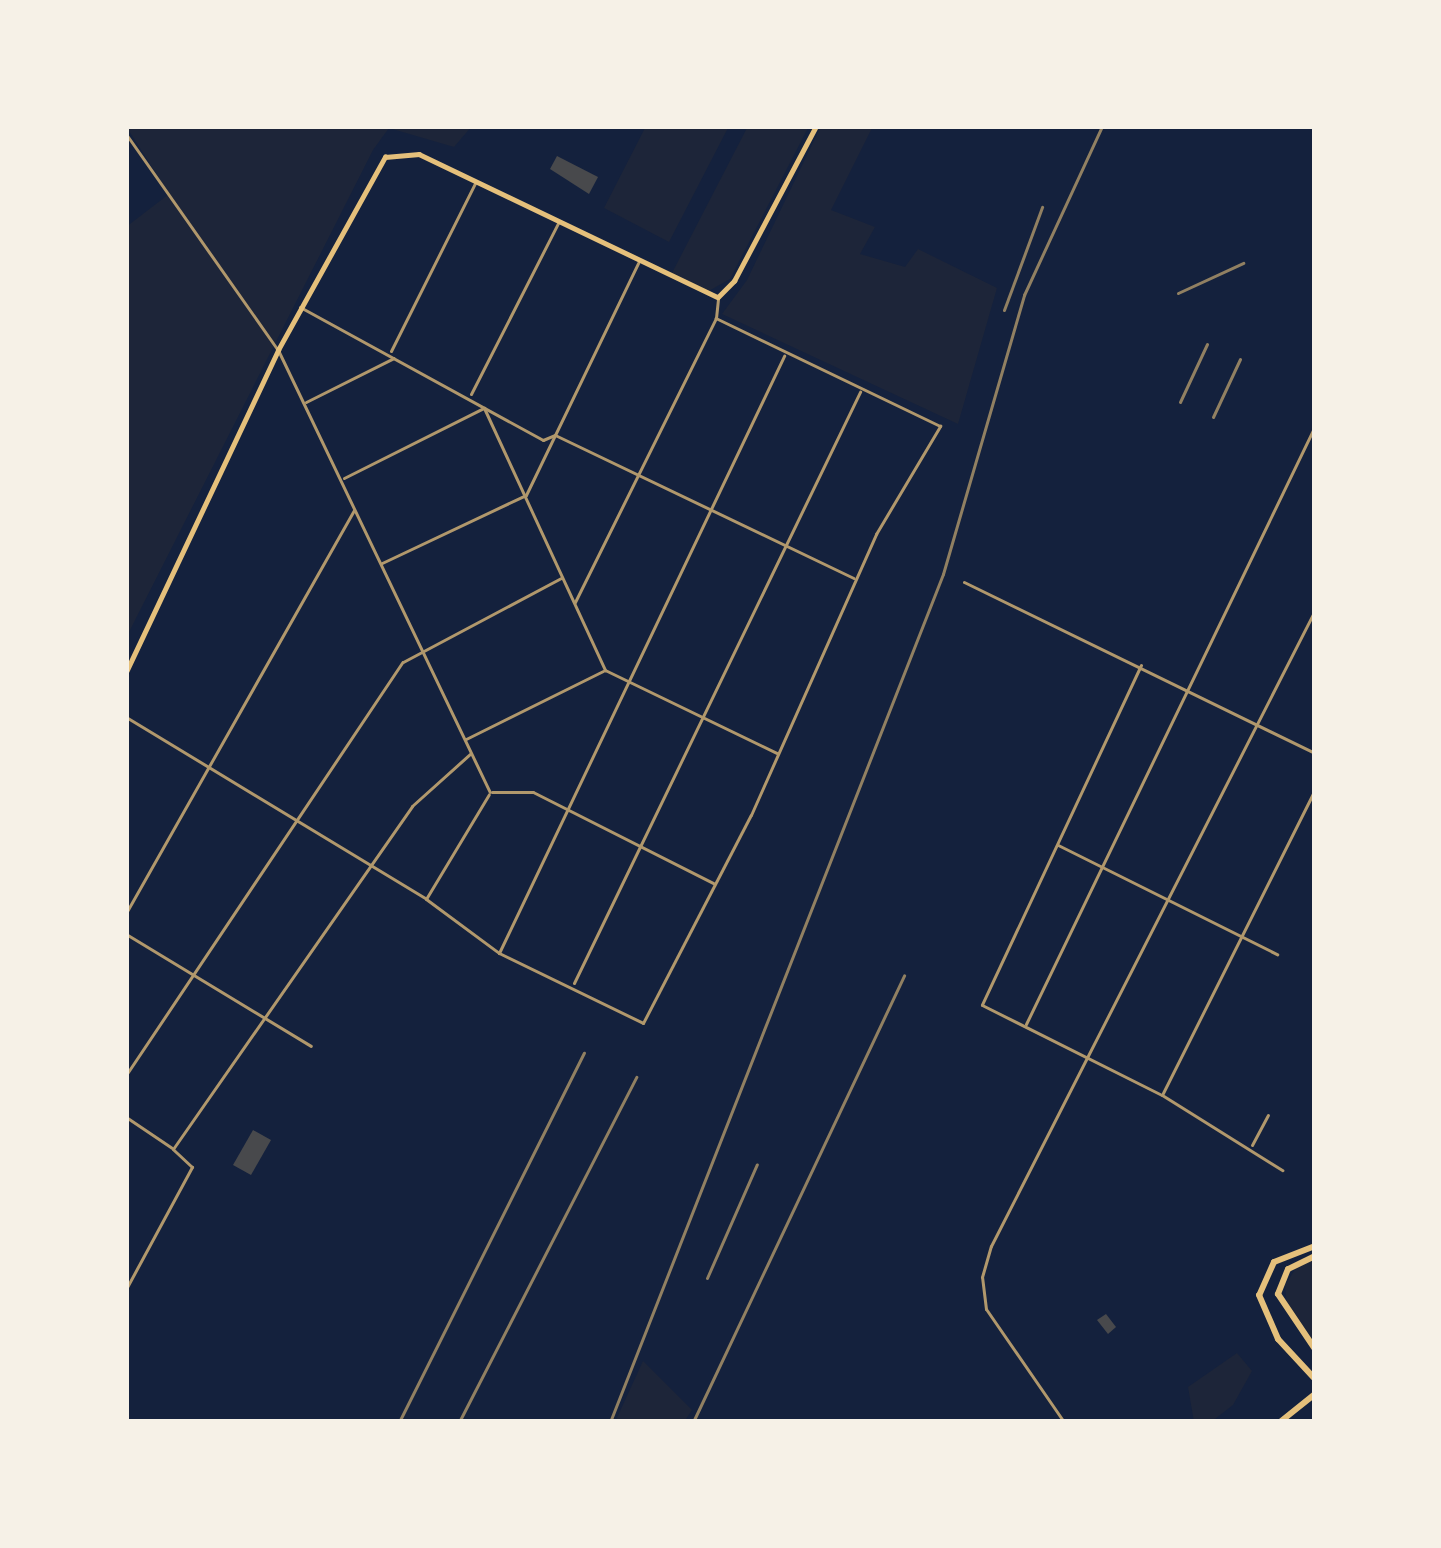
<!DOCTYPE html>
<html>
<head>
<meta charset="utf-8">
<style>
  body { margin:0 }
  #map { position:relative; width:1441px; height:1548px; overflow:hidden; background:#14213d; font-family:Georgia,serif }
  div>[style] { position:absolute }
  .green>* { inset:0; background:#1d2539 }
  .building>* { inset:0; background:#48494c }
  .minor>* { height:3px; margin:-1.5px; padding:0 1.5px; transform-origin:1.5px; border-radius:1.5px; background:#b1986c }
  .secondary>* { height:4.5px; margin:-2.25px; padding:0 2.25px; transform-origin:2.25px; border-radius:2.25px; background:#e5c07b }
  .primary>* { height:6px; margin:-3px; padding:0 3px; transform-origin:3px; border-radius:3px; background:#e5c07b }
  .rail>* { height:3px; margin:-1.5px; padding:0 1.5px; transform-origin:1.5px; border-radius:1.5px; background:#918062 }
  span { translate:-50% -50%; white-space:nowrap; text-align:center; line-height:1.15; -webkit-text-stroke:10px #f6f1e7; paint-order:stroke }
  .frame { position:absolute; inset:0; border:129px solid #f6f1e7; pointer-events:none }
</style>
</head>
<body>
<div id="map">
  <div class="green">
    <i style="clip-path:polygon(126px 126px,472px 126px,454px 147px,389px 128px,373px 150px,126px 638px,126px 227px,169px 194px)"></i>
    <i style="clip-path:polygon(646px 126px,729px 126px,669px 242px,604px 208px)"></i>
    <i style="clip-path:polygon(748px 126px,809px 126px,730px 279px,707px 292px,672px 273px)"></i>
    <i style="clip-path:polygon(821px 126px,873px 126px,831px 210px,875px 227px,860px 254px,905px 267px,918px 249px,997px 288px,958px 424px,722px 314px,747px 280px)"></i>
    <i style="clip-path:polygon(1315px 1260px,1315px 1342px,1287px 1307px,1285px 1285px,1298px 1265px)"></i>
    <i style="clip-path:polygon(1237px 1353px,1252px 1371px,1233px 1405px,1211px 1422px,1194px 1422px,1188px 1387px)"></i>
    <i style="clip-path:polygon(643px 1361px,692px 1410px,684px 1422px,615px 1422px)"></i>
  </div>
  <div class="building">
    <i style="clip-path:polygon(557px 156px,598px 177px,589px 194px,550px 169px)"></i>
    <i style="clip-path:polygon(253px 1130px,271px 1140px,251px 1175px,233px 1165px)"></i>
    <i style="clip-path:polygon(1106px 1314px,1116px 1327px,1108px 1334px,1097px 1320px)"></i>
  </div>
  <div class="minor">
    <i style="left:126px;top:134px;width:264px;rotate:54.9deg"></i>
    <i style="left:278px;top:350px;width:490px;rotate:64.4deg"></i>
    <i style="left:300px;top:307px;width:277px;rotate:28.7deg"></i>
    <i style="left:543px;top:440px;width:13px;rotate:-23deg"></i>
    <i style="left:555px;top:435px;width:331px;rotate:25.6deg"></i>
    <i style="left:391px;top:351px;width:188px;rotate:-63.4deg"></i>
    <i style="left:471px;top:394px;width:192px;rotate:-63deg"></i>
    <i style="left:306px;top:402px;width:98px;rotate:-26.6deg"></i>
    <i style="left:344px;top:478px;width:157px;rotate:-26.6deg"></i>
    <i style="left:484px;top:408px;width:289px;rotate:65.2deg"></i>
    <i style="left:605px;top:670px;width:191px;rotate:25.8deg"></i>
    <i style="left:382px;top:563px;width:159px;rotate:-25.3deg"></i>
    <i style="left:526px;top:495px;width:258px;rotate:-64.2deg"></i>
    <i style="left:964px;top:582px;width:390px;rotate:26deg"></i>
    <i style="left:575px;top:602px;width:317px;rotate:-63.6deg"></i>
    <i style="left:716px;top:318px;width:20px;rotate:-84deg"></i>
    <i style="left:1141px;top:665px;width:375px;rotate:115.1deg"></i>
    <i style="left:982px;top:1005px;width:201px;rotate:26.6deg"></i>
    <i style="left:1162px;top:1095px;width:142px;rotate:32deg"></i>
    <i style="left:126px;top:717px;width:351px;rotate:31.2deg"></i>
    <i style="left:426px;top:899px;width:91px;rotate:36.5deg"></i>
    <i style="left:499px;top:953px;width:160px;rotate:25.9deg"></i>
    <i style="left:643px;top:1023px;width:234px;rotate:-62.6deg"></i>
    <i style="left:751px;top:815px;width:308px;rotate:-66deg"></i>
    <i style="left:876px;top:534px;width:126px;rotate:-59.3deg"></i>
    <i style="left:940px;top:426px;width:249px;rotate:-154.3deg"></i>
    <i style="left:466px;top:739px;width:153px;rotate:-26.4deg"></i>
    <i style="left:492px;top:792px;width:41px"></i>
    <i style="left:533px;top:792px;width:202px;rotate:26.8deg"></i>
    <i style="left:1058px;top:845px;width:245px;rotate:26.5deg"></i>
    <i style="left:426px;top:899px;width:122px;rotate:-59deg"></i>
    <i style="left:126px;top:913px;width:462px;rotate:-60.5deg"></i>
    <i style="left:126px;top:934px;width:216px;rotate:31.2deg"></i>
    <i style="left:499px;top:953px;width:662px;rotate:-64.48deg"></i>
    <i style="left:574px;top:983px;width:657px;rotate:-64.18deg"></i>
    <i style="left:1026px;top:1024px;width:664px;rotate:-64.21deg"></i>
    <i style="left:126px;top:1075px;width:497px;rotate:-56.2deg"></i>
    <i style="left:403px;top:662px;width:179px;rotate:-28deg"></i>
    <i style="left:1163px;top:1093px;width:340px;rotate:-63.4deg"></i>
    <i style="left:126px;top:1117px;width:55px;rotate:34deg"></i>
    <i style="left:1252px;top:1145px;width:34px;rotate:-62deg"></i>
    <i style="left:126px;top:1289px;width:139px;rotate:-61.6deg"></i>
    <i style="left:192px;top:1167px;width:26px;rotate:-137deg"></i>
    <i style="left:173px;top:1149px;width:418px;rotate:-55.1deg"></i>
    <i style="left:412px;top:806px;width:78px;rotate:-41.9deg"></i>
    <i style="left:1064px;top:1422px;width:137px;rotate:-124.6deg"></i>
    <i style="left:986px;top:1309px;width:32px;rotate:-97deg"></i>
    <i style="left:982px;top:1277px;width:32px;rotate:-74deg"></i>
    <i style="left:991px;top:1246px;width:714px;rotate:-63deg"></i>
  </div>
  <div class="secondary">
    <i style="left:126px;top:672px;width:356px;rotate:-64.7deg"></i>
    <i style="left:278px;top:350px;width:221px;rotate:-61deg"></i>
    <i style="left:385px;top:157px;width:34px;rotate:-5deg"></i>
    <i style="left:419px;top:154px;width:331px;rotate:25.6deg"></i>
    <i style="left:718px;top:297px;width:23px;rotate:-45deg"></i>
    <i style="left:734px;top:281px;width:175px;rotate:-62.1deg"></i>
  </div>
  <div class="primary">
    <i style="left:1315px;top:1246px;width:44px;rotate:158.7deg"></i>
    <i style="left:1274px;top:1262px;width:36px;rotate:114deg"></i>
    <i style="left:1259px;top:1295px;width:48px;rotate:66.6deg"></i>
    <i style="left:1278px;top:1339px;width:54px;rotate:47.2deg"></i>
    <i style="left:1315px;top:1256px;width:30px;rotate:154deg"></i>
    <i style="left:1288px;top:1269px;width:27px;rotate:112deg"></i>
    <i style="left:1278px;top:1294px;width:66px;rotate:56.1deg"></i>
    <i style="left:1280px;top:1422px;width:45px;rotate:-38.7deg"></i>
  </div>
  <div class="rail">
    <i style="left:1178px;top:293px;width:72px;rotate:-24.8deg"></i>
    <i style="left:1004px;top:310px;width:110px;rotate:-69.7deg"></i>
    <i style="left:1180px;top:402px;width:64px;rotate:-65deg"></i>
    <i style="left:1213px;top:417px;width:64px;rotate:-65deg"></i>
    <i style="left:707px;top:1278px;width:124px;rotate:-66.3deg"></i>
    <i style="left:399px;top:1422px;width:413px;rotate:-63.4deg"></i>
    <i style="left:459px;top:1422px;width:388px;rotate:-62.8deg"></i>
    <i style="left:610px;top:1422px;width:911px;rotate:-68.56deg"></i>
    <i style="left:943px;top:574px;width:291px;rotate:-73.8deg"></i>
    <i style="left:1024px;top:295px;width:186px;rotate:-65.2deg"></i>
    <i style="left:693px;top:1422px;width:494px;rotate:-64.7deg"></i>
  </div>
  <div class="frame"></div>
</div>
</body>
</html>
